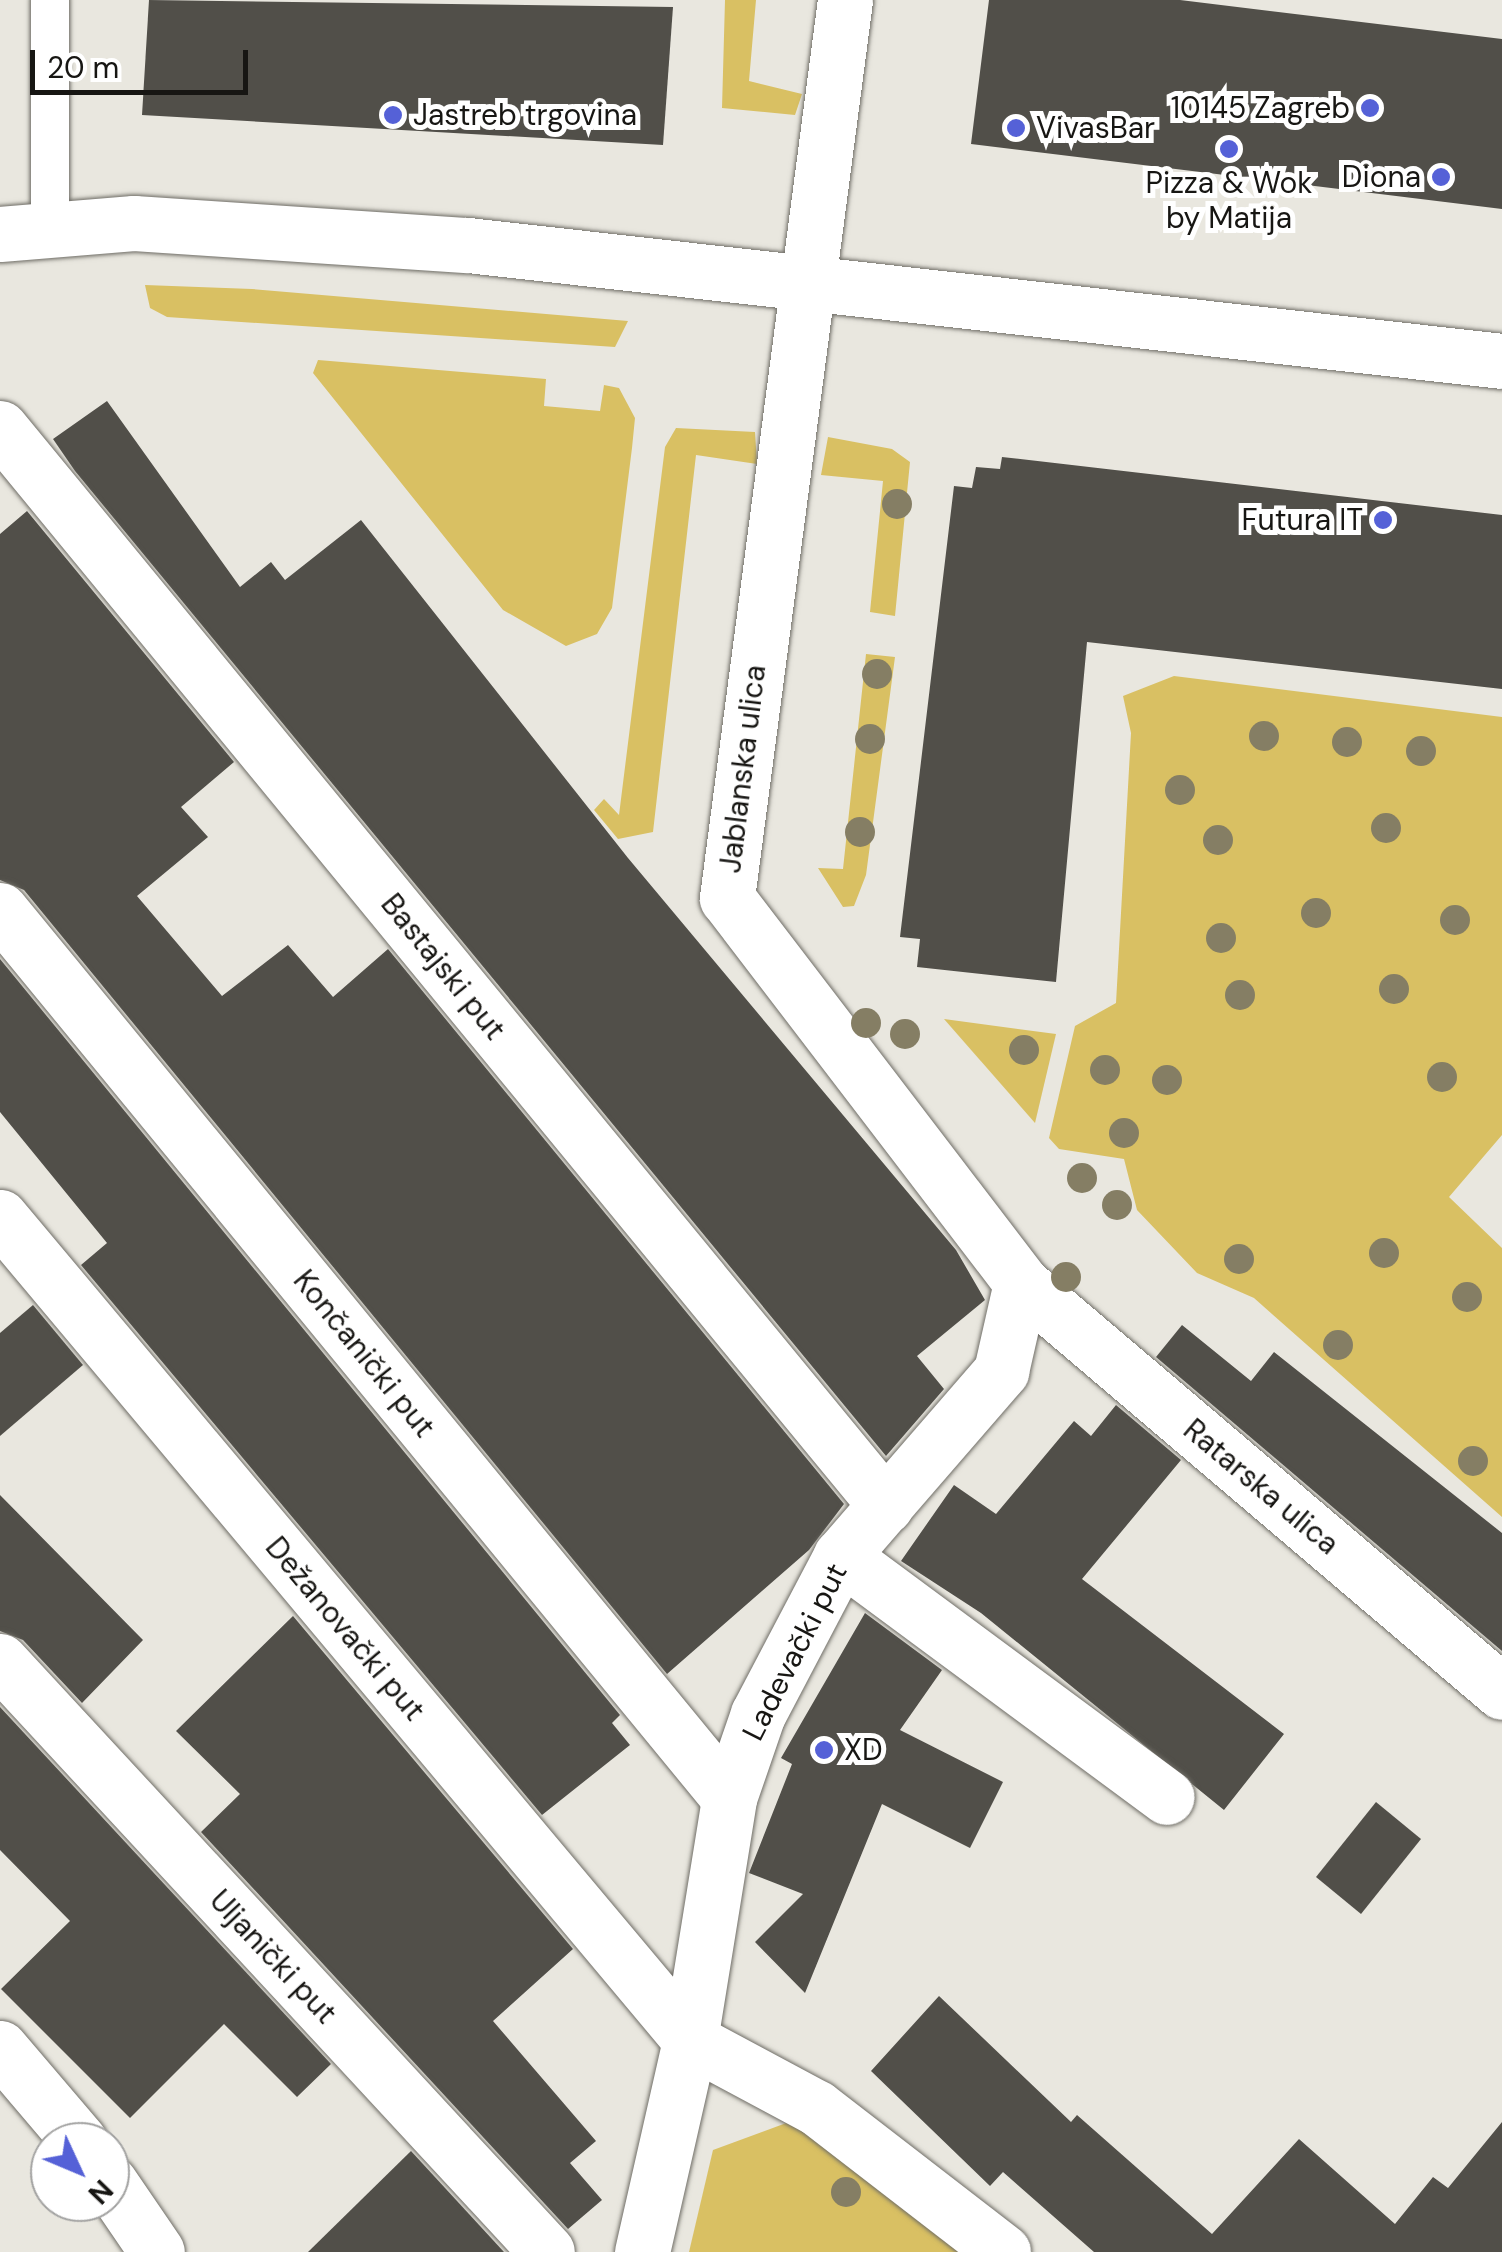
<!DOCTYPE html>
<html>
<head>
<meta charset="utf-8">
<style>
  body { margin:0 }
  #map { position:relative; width:1502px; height:2252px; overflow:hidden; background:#e9e7df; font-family:"DM Sans",sans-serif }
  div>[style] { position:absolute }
  .green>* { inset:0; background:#d9c063 }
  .building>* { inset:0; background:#514f49 }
  .roads { filter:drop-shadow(0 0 2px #6f6d66) drop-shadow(0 0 2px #6f6d66) }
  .service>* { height:38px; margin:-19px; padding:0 19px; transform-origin:19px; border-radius:19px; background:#fff }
  .minor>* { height:55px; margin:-27.5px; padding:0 27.5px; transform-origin:27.5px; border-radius:27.5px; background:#fff }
  .tertiary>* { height:55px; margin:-27.5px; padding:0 27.5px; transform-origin:27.5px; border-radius:27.5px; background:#fff }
  .trees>* { width:30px; height:30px; margin:-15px; border-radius:50%; background:#857e64 }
  .dots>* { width:28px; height:28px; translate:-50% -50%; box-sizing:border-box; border:5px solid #fff; border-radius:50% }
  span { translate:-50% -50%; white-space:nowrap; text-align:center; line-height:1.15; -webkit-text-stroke:10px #fff; paint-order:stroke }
  .poi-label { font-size:30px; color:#171613 }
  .right { translate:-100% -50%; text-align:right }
  .left { translate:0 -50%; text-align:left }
  .street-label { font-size:30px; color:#171613 }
  .north { position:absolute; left:30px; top:2122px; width:100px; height:100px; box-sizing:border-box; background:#fff; border:2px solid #a2a2a1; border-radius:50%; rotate:134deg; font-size:28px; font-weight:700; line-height:40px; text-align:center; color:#171613 }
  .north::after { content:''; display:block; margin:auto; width:35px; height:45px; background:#5561d7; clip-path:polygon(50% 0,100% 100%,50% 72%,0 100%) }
  .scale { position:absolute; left:30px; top:50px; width:218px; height:45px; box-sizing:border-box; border:5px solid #171613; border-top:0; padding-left:12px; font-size:30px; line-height:35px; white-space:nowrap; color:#171613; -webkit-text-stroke:8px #fff; paint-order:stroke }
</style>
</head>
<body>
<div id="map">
  <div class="green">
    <i style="clip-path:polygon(725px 0,756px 0,749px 81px,802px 94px,795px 115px,722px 108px)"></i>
    <i style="clip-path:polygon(145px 285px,252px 289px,628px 321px,615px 347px,167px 317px,150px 308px)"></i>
    <i style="clip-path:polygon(318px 360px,546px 379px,544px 406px,600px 411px,604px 385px,619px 388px,635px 418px,632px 448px,612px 608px,597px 634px,566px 646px,503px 610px,313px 373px)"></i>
    <i style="clip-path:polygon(676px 428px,755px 432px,757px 464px,696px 455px,653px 832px,618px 839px,594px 810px,604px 799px,619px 815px,665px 447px)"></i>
    <i style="clip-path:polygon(828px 437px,892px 449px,910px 462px,895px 616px,870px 612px,883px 481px,821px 475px)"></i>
    <i style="clip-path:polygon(866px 654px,895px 657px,866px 875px,854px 906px,843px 907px,818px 868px,843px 869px)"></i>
    <i style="clip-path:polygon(1174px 676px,1502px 717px,1502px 1135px,1449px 1197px,1502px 1248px,1502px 1517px,1254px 1298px,1197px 1273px,1137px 1210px,1124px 1159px,1059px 1149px,1049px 1138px,1075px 1026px,1116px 1003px,1131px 733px,1123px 696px)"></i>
    <i style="clip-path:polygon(944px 1019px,1056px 1034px,1035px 1123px)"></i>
    <i style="clip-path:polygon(789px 2122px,816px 2133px,971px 2252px,689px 2252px,713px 2150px)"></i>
  </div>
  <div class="building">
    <i style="clip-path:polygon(149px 0,673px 7px,663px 145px,142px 115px)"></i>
    <i style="clip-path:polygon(989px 0,1180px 0,1502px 39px,1502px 209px,971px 144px)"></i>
    <i style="clip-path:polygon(107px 401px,240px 587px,271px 562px,285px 580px,361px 520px,628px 858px,956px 1250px,985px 1300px,917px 1356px,944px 1389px,886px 1456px,75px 471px,53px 439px)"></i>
    <i style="clip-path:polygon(1002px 457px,1502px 515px,1502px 689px,1087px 642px,1056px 982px,917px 967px,920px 939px,900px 937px,954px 486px,972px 488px,976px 467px,1000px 469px)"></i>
    <i style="clip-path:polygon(27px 511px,234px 762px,181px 807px,208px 837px,137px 896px,222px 996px,288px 945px,333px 997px,388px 949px,844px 1504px,809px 1550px,667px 1674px,24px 890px,0 880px,0 534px)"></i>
    <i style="clip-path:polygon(0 959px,620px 1715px,612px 1723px,630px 1745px,542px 1815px,81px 1265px,107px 1243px,0 1112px)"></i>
    <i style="clip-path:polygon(33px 1305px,83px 1365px,0 1436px,0 1333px)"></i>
    <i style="clip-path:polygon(1182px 1325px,1251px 1381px,1274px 1352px,1502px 1533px,1502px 1651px,1156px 1357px)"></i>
    <i style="clip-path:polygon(1116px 1405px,1181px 1460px,1082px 1579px,1284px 1734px,1224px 1810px,981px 1613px,901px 1561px,954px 1485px,996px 1514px,1074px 1421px,1091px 1436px)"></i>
    <i style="clip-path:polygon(0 1495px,143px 1640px,82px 1703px,23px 1640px,0 1631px)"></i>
    <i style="clip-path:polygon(865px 1613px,942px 1670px,900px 1730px,1003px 1782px,970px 1848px,882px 1804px,805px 1993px,755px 1942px,803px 1894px,749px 1873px,792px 1764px,781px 1758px)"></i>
    <i style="clip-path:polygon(293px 1616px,573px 1949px,493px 2021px,596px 2141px,570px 2163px,602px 2200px,568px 2229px,201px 1832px,240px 1794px,176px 1731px)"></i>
    <i style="clip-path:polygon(0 1707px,331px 2064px,297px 2097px,224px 2024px,130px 2118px,1px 1989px,70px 1921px,0 1850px)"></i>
    <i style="clip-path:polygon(1376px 1802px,1421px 1839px,1361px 1914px,1316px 1877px)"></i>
    <i style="clip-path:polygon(939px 1996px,1071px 2122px,1077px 2115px,1212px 2234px,1299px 2139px,1395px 2224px,1433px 2177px,1448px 2188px,1502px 2122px,1502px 2252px,1094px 2252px,1003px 2172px,990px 2186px,871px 2071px)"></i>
    <i style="clip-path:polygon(411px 2151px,504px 2252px,308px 2252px)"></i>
  </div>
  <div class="roads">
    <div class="service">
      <i style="left:50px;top:0;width:230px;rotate:90deg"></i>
    </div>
    <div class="minor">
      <i style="left:845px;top:0;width:906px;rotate:97.49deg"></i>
      <i style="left:727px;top:898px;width:484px;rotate:52.6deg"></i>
      <i style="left:1021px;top:1283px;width:631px;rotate:40.37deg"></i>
      <i style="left:0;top:428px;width:1395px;rotate:50.58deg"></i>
      <i style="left:0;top:910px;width:1149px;rotate:50.62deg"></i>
      <i style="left:0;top:1217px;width:1074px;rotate:50.02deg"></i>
      <i style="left:690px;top:2040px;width:144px;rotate:28.2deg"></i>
      <i style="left:817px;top:2108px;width:235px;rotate:37.7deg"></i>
      <i style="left:841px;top:1556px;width:405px;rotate:36.5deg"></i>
      <i style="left:0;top:1661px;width:805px;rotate:47.21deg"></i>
      <i style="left:0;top:2048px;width:123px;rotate:49.6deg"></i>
      <i style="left:110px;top:2183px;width:83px;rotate:55.7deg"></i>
      <i style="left:642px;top:2252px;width:217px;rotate:-77.2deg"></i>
      <i style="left:690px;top:2040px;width:245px;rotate:-80.8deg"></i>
      <i style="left:729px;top:1798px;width:89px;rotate:-71deg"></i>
      <i style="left:758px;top:1714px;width:178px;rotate:-62.3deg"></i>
      <i style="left:841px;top:1556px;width:245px;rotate:-49.1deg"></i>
      <i style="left:1001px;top:1371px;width:90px;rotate:-77.2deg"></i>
    </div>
    <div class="tertiary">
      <i style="left:0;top:234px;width:134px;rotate:-4.7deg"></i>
      <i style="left:134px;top:223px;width:335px;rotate:3.8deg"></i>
      <i style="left:468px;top:245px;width:1040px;rotate:6.4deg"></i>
    </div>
  </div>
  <div class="trees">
    <i style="left:897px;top:504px"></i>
    <i style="left:877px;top:674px"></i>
    <i style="left:1264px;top:736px"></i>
    <i style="left:870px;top:739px"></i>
    <i style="left:1347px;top:742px"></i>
    <i style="left:1421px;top:751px"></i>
    <i style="left:1180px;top:790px"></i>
    <i style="left:1386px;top:828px"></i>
    <i style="left:860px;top:832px"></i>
    <i style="left:1218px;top:840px"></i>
    <i style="left:1316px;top:913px"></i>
    <i style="left:1455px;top:920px"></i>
    <i style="left:1221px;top:938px"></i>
    <i style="left:1394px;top:989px"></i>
    <i style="left:1240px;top:995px"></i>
    <i style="left:866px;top:1023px"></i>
    <i style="left:905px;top:1034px"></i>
    <i style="left:1024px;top:1050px"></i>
    <i style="left:1105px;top:1070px"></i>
    <i style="left:1442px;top:1077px"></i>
    <i style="left:1167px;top:1080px"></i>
    <i style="left:1124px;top:1133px"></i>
    <i style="left:1082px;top:1178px"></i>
    <i style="left:1117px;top:1205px"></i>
    <i style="left:1384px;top:1253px"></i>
    <i style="left:1239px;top:1259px"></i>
    <i style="left:1066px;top:1277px"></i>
    <i style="left:1467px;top:1297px"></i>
    <i style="left:1338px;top:1345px"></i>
    <i style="left:1473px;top:1461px"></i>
    <i style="left:846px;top:2192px"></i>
  </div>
  <div class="dots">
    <i style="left:1370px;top:108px;background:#5561d7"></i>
    <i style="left:393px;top:115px;background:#5561d7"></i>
    <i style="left:1016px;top:128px;background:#5561d7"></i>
    <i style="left:1229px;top:149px;background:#5561d7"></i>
    <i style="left:1441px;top:177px;background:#5561d7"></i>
    <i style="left:1383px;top:520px;background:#5561d7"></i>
    <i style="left:824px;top:1750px;background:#5561d7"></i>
  </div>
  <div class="poi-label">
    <span class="right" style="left:1350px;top:108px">10145 Zagreb</span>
    <span class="left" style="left:413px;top:115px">Jastreb trgovina</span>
    <span class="left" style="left:1036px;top:128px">VivasBar</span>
    <span class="right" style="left:1421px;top:177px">Diona</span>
    <span style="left:1229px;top:200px">Pizza &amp; Wok<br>by Matija</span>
    <span class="right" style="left:1363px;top:520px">Futura IT</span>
    <span class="left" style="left:844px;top:1750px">XD</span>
  </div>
  <div class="street-label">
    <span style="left:743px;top:769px;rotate:-83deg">Jablanska ulica</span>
    <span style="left:443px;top:967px;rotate:51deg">Bastajski put</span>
    <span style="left:364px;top:1354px;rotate:51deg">Končanički put</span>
    <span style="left:1261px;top:1487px;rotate:40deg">Ratarska ulica</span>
    <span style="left:345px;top:1629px;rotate:50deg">Dežanovački put</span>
    <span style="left:795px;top:1652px;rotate:-63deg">Ladevački put</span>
    <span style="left:273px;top:1957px;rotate:47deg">Uljanički put</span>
  </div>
  <div class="north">N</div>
  <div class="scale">20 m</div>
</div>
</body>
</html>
